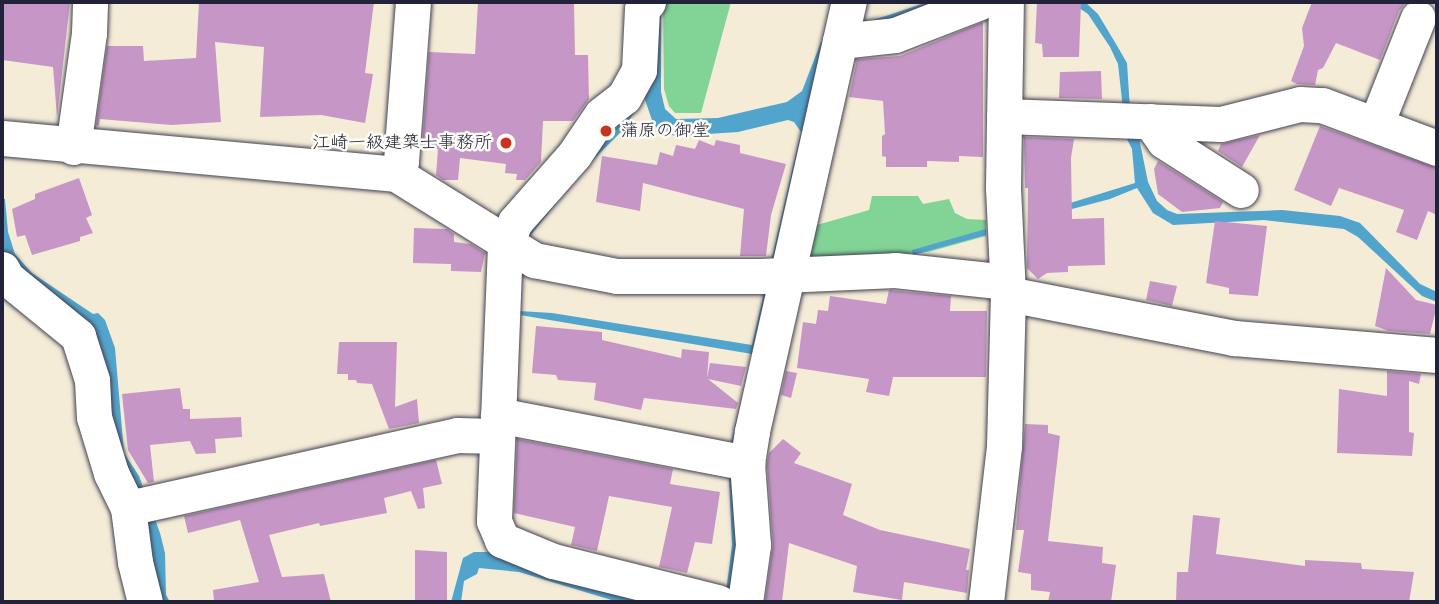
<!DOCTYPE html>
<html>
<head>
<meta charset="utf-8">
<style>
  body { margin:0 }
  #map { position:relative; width:1439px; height:604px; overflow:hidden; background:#f4ecd7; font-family:Pangolin,"Klee One",sans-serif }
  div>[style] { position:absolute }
  .green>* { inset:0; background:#81d496 }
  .water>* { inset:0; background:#51a4cc }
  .building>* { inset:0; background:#c697c6 }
  .roads { filter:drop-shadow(0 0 2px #424052) drop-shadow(0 0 2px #424052) }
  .minor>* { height:35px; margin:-17.5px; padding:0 17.5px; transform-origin:17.5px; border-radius:17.5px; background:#fff }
  .dots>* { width:19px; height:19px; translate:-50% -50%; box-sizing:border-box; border:4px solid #fdfcf7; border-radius:50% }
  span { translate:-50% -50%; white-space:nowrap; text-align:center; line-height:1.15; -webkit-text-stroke:5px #fdfcf7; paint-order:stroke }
  .poi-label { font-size:18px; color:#22223b }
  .left { translate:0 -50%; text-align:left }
  .right { translate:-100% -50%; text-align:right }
  .frame { position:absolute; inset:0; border:4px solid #22223b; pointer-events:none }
</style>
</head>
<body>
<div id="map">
  <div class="green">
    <i style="clip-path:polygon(663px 2px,731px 2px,701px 113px,675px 113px,669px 106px,664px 89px)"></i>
    <i style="clip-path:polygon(872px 196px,918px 196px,923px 204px,949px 199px,955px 213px,967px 219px,986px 220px,986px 236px,928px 252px,797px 264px,803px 229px,869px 210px)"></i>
  </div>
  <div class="water">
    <i style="clip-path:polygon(658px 2px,661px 16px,661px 92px,665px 109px,676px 119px,718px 118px,787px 102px,802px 91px,821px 42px,831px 34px,928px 2px,964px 2px,837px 37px,736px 593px,726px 592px,732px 545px,728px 456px,752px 354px,514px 314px,519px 311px,552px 313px,752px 345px,801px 132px,794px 122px,788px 120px,738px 132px,677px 136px,661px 133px,653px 123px,644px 97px,623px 130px,580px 173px,526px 241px,528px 225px,611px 135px,633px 105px)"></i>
    <i style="clip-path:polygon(1070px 2px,1085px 2px,1098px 14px,1116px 44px,1127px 63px,1130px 109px,1123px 109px,1118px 64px,1110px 47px,1088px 14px)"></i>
    <i style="clip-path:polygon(1138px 133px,1148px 182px,1157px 201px,1167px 210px,1177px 214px,1282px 210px,1340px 216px,1360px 223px,1420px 284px,1437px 292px,1437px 302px,1422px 296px,1358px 237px,1344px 229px,1264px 220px,1173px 225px,1153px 213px,1137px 188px,1110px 199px,1030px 220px,1028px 216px,1135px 183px,1132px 149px,1125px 135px)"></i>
    <i style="clip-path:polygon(2px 199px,5px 199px,8px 232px,15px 254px,32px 273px,93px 314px,98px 313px,105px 320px,115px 348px,124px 453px,139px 476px,160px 533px,165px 553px,166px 595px,170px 602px,153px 602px,101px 398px,2px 254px)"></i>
    <i style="clip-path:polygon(986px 229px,986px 235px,913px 255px,912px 250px)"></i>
    <i style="clip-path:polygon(474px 552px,505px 552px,690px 602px,618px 602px,519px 572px,479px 568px,477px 574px,464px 581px,461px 602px,451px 602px,463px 558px)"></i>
  </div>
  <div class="building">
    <i style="clip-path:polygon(2px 2px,70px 2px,57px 117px,53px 67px,2px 60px)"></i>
    <i style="clip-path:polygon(199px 2px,327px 4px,328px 2px,374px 2px,365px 73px,373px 74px,365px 123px,321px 115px,260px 117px,264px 47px,215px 42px,221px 122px,171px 125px,100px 119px,99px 126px,96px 125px,107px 46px,143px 46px,144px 61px,196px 58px)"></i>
    <i style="clip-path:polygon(478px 2px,574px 2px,575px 55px,588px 55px,589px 99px,573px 121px,543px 121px,541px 162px,525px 180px,516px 180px,517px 174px,505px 173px,506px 164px,460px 158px,458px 180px,443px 180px,436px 175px,438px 149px,422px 150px,429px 52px,475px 54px)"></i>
    <i style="clip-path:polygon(1037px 2px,1081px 2px,1079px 57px,1043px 57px,1042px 44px,1035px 43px)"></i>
    <i style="clip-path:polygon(1312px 2px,1406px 2px,1399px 11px,1380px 60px,1336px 43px,1323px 68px,1318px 70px,1315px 85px,1297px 84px,1291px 81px,1304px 46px,1302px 28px)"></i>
    <i style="clip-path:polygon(983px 22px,983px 157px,959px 156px,959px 162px,927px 161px,927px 167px,886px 167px,886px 157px,882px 156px,882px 136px,885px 134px,883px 101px,849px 97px,857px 59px,900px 56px)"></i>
    <i style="clip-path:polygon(1101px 71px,1102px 99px,1059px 98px,1060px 72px)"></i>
    <i style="clip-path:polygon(1320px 126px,1437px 168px,1437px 215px,1428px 211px,1417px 240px,1396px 232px,1404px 210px,1339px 188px,1331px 206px,1294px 190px)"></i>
    <i style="clip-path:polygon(1260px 135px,1242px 167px,1218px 151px,1221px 144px)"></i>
    <i style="clip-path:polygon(1024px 137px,1074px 139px,1071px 158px,1072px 219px,1104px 218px,1105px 265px,1068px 266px,1068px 272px,1047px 273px,1038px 279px,1027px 268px,1028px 188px,1025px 188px)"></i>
    <i style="clip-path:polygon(699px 140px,714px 146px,716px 140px,740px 145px,740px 153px,786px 164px,771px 215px,766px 256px,740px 256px,744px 209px,643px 183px,640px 211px,596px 202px,602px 156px,657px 165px,660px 152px,673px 156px,676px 145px,695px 149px)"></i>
    <i style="clip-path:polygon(1158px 161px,1223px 202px,1220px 208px,1182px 212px,1158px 194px,1154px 169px)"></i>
    <i style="clip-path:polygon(79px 178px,92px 215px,86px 218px,93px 233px,80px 237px,80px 241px,32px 255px,25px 235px,17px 237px,12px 209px,35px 199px,35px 194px)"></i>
    <i style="clip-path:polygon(1215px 221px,1267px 226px,1258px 296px,1229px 294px,1229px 288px,1206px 283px)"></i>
    <i style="clip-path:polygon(414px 228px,447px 229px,454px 234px,454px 242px,471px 244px,485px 253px,481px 272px,451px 271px,451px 264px,413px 263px)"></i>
    <i style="clip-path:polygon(1386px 268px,1416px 300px,1437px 305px,1430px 334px,1389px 331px,1375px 326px)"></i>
    <i style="clip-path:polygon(1150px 281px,1177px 286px,1172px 306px,1146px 300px)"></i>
    <i style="clip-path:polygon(889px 290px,951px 296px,950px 311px,987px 311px,986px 377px,893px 377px,889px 396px,866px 392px,869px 379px,797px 368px,803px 322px,816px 324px,818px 310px,828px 311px,830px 296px,886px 304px)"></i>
    <i style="clip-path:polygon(536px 326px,602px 332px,602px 340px,681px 358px,682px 349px,709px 352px,707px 378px,710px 363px,746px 367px,741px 386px,708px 379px,738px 403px,736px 409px,644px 398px,641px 410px,594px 400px,596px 383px,558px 380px,556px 375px,532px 373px)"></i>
    <i style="clip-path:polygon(339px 342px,397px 342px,395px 407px,417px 399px,419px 423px,389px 429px,372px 384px,357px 383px,356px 380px,348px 380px,348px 374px,337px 374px)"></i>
    <i style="clip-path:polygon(786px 371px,797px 373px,791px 398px,781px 395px)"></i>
    <i style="clip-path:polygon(1387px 371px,1421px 374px,1419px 384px,1409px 381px,1409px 432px,1414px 433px,1412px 456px,1337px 453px,1339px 389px,1387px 396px)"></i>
    <i style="clip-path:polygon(180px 388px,183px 409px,190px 409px,190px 419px,241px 417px,242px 437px,215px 439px,216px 453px,196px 454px,190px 441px,150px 445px,154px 482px,148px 483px,128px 450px,122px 394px)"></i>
    <i style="clip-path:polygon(1025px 424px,1048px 425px,1048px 433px,1060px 436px,1048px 541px,1103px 547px,1102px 563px,1116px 565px,1111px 602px,1048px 602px,1050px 592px,1031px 590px,1031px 574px,1018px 572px,1024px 530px,1016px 530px)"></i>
    <i style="clip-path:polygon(517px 439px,673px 469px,670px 484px,720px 492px,712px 544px,695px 542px,687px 573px,659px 567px,672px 507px,609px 496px,597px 551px,571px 545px,575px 527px,514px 513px)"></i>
    <i style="clip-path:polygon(783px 439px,801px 453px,794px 463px,852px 484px,843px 515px,880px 530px,970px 549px,966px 570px,969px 570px,967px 593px,904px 582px,902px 600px,853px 592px,857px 566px,789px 543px,782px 602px,765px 602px,773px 544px,767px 464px,769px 453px)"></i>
    <i style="clip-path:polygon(436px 460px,442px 484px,423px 488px,425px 508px,418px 509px,411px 491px,384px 498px,387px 513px,320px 526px,319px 523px,269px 535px,282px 577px,324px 574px,331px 602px,214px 602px,213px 590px,259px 582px,240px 520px,188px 533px,184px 516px)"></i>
    <i style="clip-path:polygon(1193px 515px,1220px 518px,1216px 554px,1305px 566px,1305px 560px,1361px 563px,1362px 569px,1414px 572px,1409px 602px,1176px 602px,1177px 572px,1188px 572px)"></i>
    <i style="clip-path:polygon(415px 550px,447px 552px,447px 602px,415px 602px)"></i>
  </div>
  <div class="roads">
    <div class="minor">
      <i style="left:648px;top:2px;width:9px;rotate:131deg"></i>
      <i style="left:642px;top:9px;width:61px;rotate:92.8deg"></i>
      <i style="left:639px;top:70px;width:31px;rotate:119deg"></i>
      <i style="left:624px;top:97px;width:29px;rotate:142deg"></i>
      <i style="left:601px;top:115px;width:48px;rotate:124deg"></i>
      <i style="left:574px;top:155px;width:89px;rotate:131.4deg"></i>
      <i style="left:515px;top:222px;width:25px;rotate:113deg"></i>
      <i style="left:505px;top:245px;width:276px;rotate:92.3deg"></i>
      <i style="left:494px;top:521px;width:21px;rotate:67deg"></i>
      <i style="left:502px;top:540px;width:55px;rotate:22.4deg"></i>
      <i style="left:553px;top:561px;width:170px;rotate:14deg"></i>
      <i style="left:840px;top:41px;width:55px;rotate:-6.2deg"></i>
      <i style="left:895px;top:35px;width:91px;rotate:-21.2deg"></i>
      <i style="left:1004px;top:116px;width:217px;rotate:2.1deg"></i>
      <i style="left:1221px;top:124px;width:81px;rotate:-14.2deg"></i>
      <i style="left:1300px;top:104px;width:22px;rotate:3deg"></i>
      <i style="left:1322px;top:105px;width:123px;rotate:20.5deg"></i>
      <i style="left:1150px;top:121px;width:24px;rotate:55deg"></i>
      <i style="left:1164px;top:141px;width:91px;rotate:32.5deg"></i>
      <i style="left:1376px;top:124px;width:114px;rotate:-68.4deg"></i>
      <i style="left:2px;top:138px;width:396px;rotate:5.2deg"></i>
      <i style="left:396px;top:174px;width:163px;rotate:31.9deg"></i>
      <i style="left:534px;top:260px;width:85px;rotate:10.9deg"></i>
      <i style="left:617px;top:276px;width:143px"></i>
      <i style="left:760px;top:276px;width:135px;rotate:-2.5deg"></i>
      <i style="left:895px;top:270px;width:113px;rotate:6.1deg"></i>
      <i style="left:73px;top:147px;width:115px;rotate:-82deg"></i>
      <i style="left:89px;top:33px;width:31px;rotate:-88deg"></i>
      <i style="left:396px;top:174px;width:14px;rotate:-69deg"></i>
      <i style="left:401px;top:161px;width:159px;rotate:-85.7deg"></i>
      <i style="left:2px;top:269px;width:10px;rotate:61deg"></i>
      <i style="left:7px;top:278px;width:92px;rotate:39.2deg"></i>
      <i style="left:78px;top:336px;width:46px;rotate:72.3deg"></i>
      <i style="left:92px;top:380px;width:37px;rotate:87deg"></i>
      <i style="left:94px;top:417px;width:59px;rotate:73.1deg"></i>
      <i style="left:111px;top:473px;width:39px;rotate:64deg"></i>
      <i style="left:128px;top:508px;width:54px;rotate:82.6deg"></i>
      <i style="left:135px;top:562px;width:41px;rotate:76deg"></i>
      <i style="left:1008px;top:294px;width:230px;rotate:11deg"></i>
      <i style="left:1234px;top:338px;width:204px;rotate:4.8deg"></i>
      <i style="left:498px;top:415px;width:254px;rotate:10.9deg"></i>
      <i style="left:128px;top:508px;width:337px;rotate:-12.5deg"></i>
      <i style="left:457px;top:435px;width:40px;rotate:1.4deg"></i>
      <i style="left:745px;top:602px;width:58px;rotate:-82deg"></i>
      <i style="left:753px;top:545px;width:82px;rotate:-94.2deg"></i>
      <i style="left:747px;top:463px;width:32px;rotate:-81deg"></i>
      <i style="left:752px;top:431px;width:440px;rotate:-77.3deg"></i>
      <i style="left:986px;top:602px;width:157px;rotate:-83.4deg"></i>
      <i style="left:1004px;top:446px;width:152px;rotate:-88.5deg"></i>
      <i style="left:1008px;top:294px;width:108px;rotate:-92.7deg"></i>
      <i style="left:1003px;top:186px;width:184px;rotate:-89.1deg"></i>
    </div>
  </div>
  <div class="dots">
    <i style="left:606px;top:131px;background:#c8321e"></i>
    <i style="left:506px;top:143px;background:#c8321e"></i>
  </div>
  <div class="poi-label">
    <span class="left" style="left:620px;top:131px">蒲原の御堂</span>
    <span class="right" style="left:492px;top:143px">江崎一級建築士事務所</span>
  </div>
  <div class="frame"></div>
</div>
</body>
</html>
